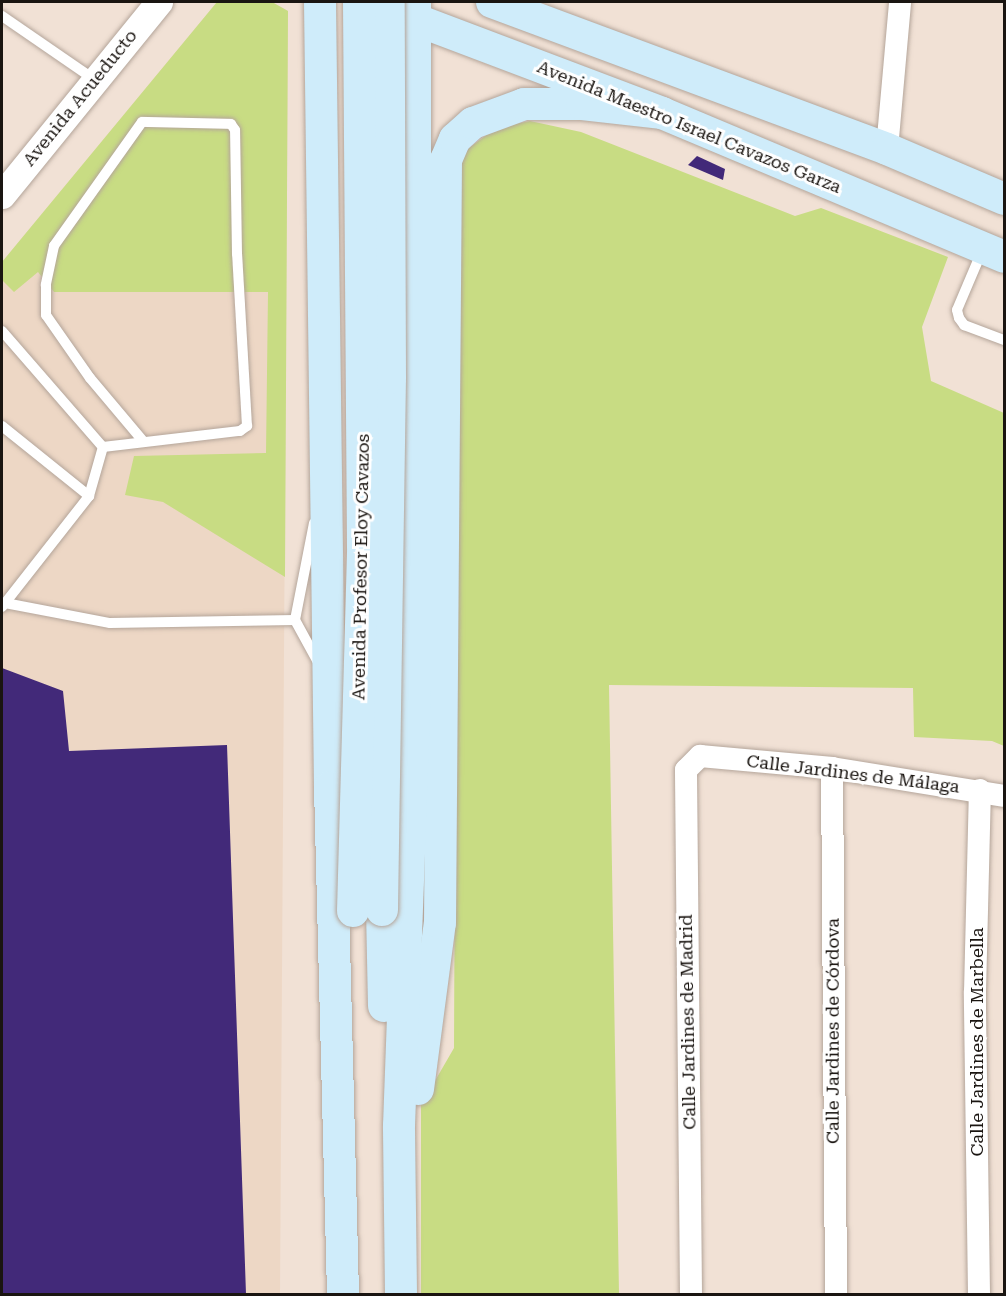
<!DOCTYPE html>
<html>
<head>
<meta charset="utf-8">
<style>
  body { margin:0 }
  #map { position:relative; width:1006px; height:1296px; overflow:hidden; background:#f1e1d5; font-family:"Roboto Serif",serif }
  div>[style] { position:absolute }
  .built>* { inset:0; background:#edd7c5 }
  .green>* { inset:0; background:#c8dc83 }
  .building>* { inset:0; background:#422979 }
  .roads { filter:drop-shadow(0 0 2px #b4a59a) drop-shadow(0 0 2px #b4a59a) }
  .service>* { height:10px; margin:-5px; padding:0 5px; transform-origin:5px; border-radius:5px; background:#fff }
  .minor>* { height:22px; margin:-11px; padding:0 11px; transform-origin:11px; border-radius:11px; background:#fff }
  .tertiary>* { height:27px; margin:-13.5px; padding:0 13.5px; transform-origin:13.5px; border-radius:13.5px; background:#fff }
  .secondary>* { height:32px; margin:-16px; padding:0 16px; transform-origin:16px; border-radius:16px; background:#cfecfa }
  .bridges { filter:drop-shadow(0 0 2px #b4a59a) drop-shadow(0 0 2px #b4a59a) }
  .secondary-bridge>* { height:32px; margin:-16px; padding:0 16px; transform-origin:16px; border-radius:16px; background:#cfecfa }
  span { translate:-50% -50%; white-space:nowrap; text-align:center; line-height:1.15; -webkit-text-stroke:6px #fff; paint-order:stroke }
  .street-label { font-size:18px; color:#1a1511 }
  .frame { position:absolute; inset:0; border:3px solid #1a1511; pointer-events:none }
</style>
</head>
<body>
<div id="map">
  <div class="built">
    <i style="clip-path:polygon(217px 2px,272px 2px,288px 11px,280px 1294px,2px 1294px,2px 262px)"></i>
  </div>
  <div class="green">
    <i style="clip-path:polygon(217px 2px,272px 2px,288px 11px,285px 577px,163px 502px,125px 495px,134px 456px,266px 453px,268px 292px,54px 292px,38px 272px,14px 292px,2px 280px,2px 262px)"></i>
    <i style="clip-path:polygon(530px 121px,581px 132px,795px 216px,821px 208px,948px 257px,922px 327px,931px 381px,1004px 413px,1004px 746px,992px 741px,914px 737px,913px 688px,609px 685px,619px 1294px,421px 1294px,421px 1105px,454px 1048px,458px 165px,469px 148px,496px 128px)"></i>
  </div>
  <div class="building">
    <i style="clip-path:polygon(697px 156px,725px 169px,723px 180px,688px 165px)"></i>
    <i style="clip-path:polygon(2px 668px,63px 691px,69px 751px,227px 745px,246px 1294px,2px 1294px)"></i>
  </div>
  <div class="roads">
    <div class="service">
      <i style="left:2px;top:16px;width:113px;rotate:34.5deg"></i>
      <i style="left:982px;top:251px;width:64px;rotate:113deg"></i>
      <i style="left:957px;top:310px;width:8px;rotate:76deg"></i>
      <i style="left:959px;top:318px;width:9px;rotate:54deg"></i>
      <i style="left:964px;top:325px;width:43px;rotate:20.6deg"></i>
      <i style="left:2px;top:331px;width:154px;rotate:49deg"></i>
      <i style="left:2px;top:426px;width:112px;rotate:38.8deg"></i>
      <i style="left:103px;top:447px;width:138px;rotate:-6.7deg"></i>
      <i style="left:240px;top:431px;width:9px;rotate:-36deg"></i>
      <i style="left:247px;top:426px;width:172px;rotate:-93.3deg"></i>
      <i style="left:237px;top:254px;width:124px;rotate:-90.9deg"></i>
      <i style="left:235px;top:130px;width:7px;rotate:-124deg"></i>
      <i style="left:231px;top:124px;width:89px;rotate:-178.7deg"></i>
      <i style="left:142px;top:122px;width:152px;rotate:125.4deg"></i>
      <i style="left:54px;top:246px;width:40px;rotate:102deg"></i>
      <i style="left:46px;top:285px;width:30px;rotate:90deg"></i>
      <i style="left:46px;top:315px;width:77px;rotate:55.1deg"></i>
      <i style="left:90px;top:378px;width:82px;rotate:49.9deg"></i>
      <i style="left:314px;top:523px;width:99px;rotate:101.1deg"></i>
      <i style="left:295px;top:620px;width:50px;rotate:61.4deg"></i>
      <i style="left:5px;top:603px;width:107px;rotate:10.8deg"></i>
      <i style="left:110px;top:623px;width:185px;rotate:-0.9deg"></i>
      <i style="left:2px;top:607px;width:141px;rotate:-51.9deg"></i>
      <i style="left:89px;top:496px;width:51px;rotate:-74.1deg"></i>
    </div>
    <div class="minor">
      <i style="left:887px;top:149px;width:148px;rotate:-84.9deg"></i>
      <i style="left:832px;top:768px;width:526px;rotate:89.56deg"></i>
      <i style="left:691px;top:1294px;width:524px;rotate:-90.55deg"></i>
      <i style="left:686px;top:770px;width:20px;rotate:-45deg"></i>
      <i style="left:700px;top:756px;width:133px;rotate:5.2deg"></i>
      <i style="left:832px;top:768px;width:174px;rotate:9.2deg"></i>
      <i style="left:979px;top:1294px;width:302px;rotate:-90.8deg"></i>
      <i style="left:975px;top:992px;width:202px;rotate:-88.6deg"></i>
    </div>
    <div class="tertiary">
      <i style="left:2px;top:195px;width:249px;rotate:-50.9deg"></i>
    </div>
    <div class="secondary">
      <i style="left:320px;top:2px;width:785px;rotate:89.27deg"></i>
      <i style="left:330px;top:787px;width:507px;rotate:88.53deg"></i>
      <i style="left:492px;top:2px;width:421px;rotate:20.4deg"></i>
      <i style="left:887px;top:149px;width:127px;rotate:23.1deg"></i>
      <i style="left:398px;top:13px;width:282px;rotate:20.7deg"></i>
      <i style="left:662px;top:113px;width:371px;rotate:22.8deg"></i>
      <i style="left:382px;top:910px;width:96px;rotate:88.8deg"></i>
      <i style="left:418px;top:1089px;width:167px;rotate:-82.5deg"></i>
      <i style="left:440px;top:923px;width:763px;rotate:-89.55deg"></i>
      <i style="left:446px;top:160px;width:23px;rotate:-67deg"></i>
      <i style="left:455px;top:139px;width:24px;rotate:-42deg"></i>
      <i style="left:473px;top:123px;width:54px;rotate:-20.4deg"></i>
      <i style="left:524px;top:104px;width:58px"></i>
      <i style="left:582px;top:104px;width:81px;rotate:6.4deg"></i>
      <i style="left:401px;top:1294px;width:168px;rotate:-90.7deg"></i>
      <i style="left:399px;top:1126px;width:441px;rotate:-87.9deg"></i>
      <i style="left:415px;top:685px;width:683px;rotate:-90deg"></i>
    </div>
  </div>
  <div class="bridges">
    <div class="secondary-bridge">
      <i style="left:382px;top:910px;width:532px;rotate:-89.14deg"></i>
      <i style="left:390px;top:378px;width:376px;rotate:-90.2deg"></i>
      <i style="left:353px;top:911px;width:363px;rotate:-88.4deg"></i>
      <i style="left:363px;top:548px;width:546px;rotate:-90.42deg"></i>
    </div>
  </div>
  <div class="street-label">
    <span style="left:80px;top:98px;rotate:-51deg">Avenida Acueducto</span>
    <span style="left:689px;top:127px;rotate:22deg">Avenida Maestro Israel Cavazos Garza</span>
    <span style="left:361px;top:567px;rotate:-89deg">Avenida Profesor Eloy Cavazos</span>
    <span style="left:853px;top:774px;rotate:7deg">Calle Jardines de Málaga</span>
    <span style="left:688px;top:1022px;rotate:-91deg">Calle Jardines de Madrid</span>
    <span style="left:833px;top:1031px;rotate:-90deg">Calle Jardines de Córdova</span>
    <span style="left:977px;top:1042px;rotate:-90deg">Calle Jardines de Marbella</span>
  </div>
  <div class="frame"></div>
</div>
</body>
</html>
